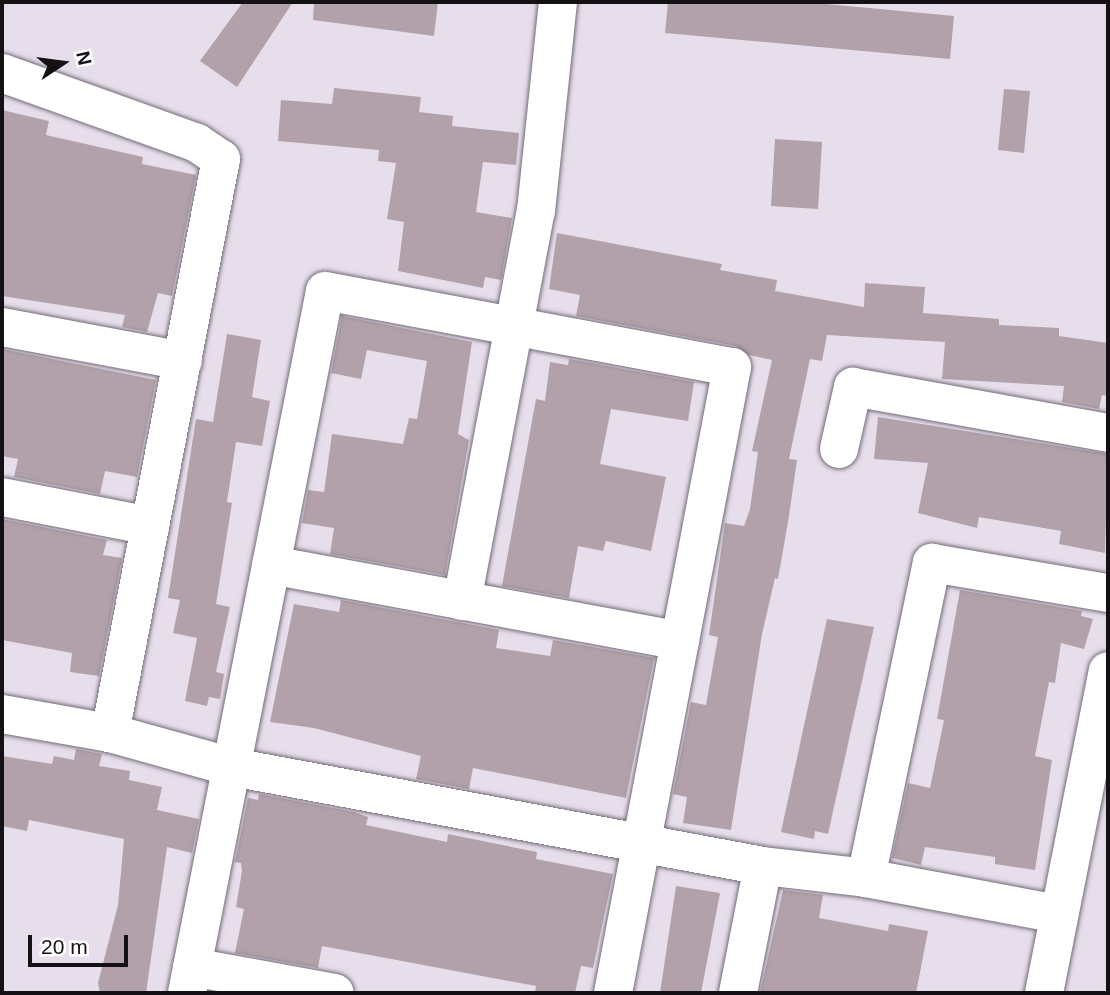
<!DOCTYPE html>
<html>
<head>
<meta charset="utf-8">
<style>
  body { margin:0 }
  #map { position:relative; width:1110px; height:995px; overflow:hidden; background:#e7deec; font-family:Arial,sans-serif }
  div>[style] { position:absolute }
  .building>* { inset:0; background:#b2a1a9 }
  .roads { filter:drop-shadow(0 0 2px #736b77) drop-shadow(0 0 2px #736b77) }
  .minor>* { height:38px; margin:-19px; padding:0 19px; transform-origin:19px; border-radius:19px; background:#fff }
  span { translate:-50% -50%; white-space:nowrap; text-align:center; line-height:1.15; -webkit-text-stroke:6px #fff; paint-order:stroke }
  .frame { position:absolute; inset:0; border:4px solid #141115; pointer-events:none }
  .north { position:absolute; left:28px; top:28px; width:70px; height:70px; -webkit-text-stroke:5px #fff; paint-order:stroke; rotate:77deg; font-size:19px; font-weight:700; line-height:28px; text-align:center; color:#141115 }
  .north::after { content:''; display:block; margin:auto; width:24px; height:32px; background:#141115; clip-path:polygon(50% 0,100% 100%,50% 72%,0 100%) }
  .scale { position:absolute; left:28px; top:935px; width:100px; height:32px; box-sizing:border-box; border:4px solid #141115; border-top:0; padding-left:9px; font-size:21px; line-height:24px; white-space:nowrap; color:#141115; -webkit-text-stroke:5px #fff; paint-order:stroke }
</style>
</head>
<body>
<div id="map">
  <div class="building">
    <i style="clip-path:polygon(243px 2px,293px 2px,237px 87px,200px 61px)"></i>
    <i style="clip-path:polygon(314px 2px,438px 2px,434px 36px,313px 20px)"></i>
    <i style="clip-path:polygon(668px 2px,805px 2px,954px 16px,950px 59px,665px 33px)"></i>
    <i style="clip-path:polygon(334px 88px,421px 97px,419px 112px,453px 116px,452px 126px,519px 133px,516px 165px,483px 162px,476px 212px,512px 218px,501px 280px,485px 277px,483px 288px,398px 271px,404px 222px,387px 219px,396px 163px,378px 161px,379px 150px,278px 141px,281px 100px,332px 104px)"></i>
    <i style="clip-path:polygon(1004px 89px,1030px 91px,1024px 153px,998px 150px)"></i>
    <i style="clip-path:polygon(2px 110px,49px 121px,46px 135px,143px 157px,142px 164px,196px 175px,172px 296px,158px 293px,147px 332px,122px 327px,125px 315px,2px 296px)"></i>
    <i style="clip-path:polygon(775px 139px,822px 142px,818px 209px,771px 206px)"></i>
    <i style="clip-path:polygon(557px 233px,722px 264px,720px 270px,777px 280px,775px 291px,864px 307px,865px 283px,925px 287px,923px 313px,999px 319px,999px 325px,1059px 328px,1059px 336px,1108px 343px,1108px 396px,1102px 395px,1099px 409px,1062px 402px,1064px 386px,942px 379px,945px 342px,827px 335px,822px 361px,810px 359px,789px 459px,797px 460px,789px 516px,778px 579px,775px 578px,762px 634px,731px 830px,683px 823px,687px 797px,673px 794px,691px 702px,706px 705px,718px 637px,709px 635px,725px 523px,744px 526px,750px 509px,758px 452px,752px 451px,772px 360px,749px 355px,736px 346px,576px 316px,580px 295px,549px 289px)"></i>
    <i style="clip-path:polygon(342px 316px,472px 342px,458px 434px,469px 440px,445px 575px,330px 554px,334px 528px,302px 523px,308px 490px,324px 492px,332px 434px,403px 444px,409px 418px,417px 419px,427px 361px,367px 350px,361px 379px,331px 373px)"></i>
    <i style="clip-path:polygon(227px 334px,261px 340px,252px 397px,270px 401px,262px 446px,236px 442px,227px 502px,232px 503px,216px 604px,230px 607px,216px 672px,224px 674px,220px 699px,209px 697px,207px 706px,185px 701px,197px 638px,173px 633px,180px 600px,168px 598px,196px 419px,213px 422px)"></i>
    <i style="clip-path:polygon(2px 349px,156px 380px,137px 477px,105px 471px,100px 494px,14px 477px,18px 459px,2px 456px)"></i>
    <i style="clip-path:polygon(569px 359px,694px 382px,688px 421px,611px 409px,600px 464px,666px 477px,651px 551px,606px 541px,603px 551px,578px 546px,569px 598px,502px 586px,536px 399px,545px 401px,550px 362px,568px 365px)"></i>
    <i style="clip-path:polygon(878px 417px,1108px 454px,1105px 553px,1059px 544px,1061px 531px,979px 517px,977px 528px,918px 513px,928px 463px,874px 459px)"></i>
    <i style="clip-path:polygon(2px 519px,107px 540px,103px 555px,122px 558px,99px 676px,70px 672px,72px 653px,2px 640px)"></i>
    <i style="clip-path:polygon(960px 590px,1082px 611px,1081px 616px,1093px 619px,1084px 649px,1061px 643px,1055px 683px,1049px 682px,1035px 756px,1052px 760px,1035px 870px,995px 864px,995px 857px,925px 847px,921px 865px,892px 858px,908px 783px,930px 788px,944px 720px,937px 719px)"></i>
    <i style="clip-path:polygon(341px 600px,499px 630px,496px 648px,550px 656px,553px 640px,654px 658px,626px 798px,473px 768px,469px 789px,416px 779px,421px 756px,314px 728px,270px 722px,294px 604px,339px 612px)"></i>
    <i style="clip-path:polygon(827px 619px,874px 627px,828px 834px,815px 831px,814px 839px,781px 832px)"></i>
    <i style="clip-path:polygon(76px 749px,102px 754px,99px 766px,130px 771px,129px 780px,162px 787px,157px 810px,199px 819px,192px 853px,167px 847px,146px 993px,100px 993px,98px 983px,118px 905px,124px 839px,29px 820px,27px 831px,2px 826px,2px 756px,52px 764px,54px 756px,74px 760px)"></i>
    <i style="clip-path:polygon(259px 794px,354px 812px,368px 817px,366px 825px,447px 842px,448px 834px,537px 852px,536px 859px,613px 874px,593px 968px,581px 966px,575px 993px,535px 993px,536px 986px,322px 946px,318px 968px,235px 953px,244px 909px,236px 907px,242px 871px,241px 863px,235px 862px,248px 798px,258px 800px)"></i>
    <i style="clip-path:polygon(676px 886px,720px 893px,701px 993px,660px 993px)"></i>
    <i style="clip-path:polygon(783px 890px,823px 895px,819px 918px,888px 931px,889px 924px,928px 931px,916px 993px,760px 993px)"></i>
  </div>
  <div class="roads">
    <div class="minor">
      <i style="left:2px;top:73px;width:207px;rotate:19.7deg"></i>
      <i style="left:197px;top:143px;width:29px;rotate:34deg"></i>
      <i style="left:221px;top:159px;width:585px;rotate:100.94deg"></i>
      <i style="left:2px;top:327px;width:184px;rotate:10.6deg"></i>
      <i style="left:839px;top:449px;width:64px;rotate:-77.3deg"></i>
      <i style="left:853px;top:387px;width:259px;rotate:10.2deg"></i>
      <i style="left:2px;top:497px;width:151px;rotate:11.1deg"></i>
      <i style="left:271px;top:565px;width:416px;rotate:10.5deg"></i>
      <i style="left:462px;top:601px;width:397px;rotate:-79.3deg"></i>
      <i style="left:536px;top:211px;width:210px;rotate:-84deg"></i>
      <i style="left:2px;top:714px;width:110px;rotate:10deg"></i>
      <i style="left:110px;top:733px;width:127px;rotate:15.6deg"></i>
      <i style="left:232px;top:767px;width:540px;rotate:10.56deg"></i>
      <i style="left:763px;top:866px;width:104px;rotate:6.6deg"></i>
      <i style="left:866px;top:878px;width:196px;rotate:10.6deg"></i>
      <i style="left:866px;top:878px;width:322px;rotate:-78.2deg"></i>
      <i style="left:932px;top:563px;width:179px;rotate:9.7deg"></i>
      <i style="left:192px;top:967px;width:145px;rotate:10.3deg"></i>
      <i style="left:187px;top:993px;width:715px;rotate:-78.88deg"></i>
      <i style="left:325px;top:291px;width:414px;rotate:10.6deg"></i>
      <i style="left:732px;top:367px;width:637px;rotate:100.76deg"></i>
      <i style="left:738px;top:993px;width:129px;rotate:-78.9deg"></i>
      <i style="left:1044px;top:993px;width:328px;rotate:-78.8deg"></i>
    </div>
  </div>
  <div class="frame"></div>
  <div class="north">N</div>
  <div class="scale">20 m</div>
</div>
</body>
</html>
